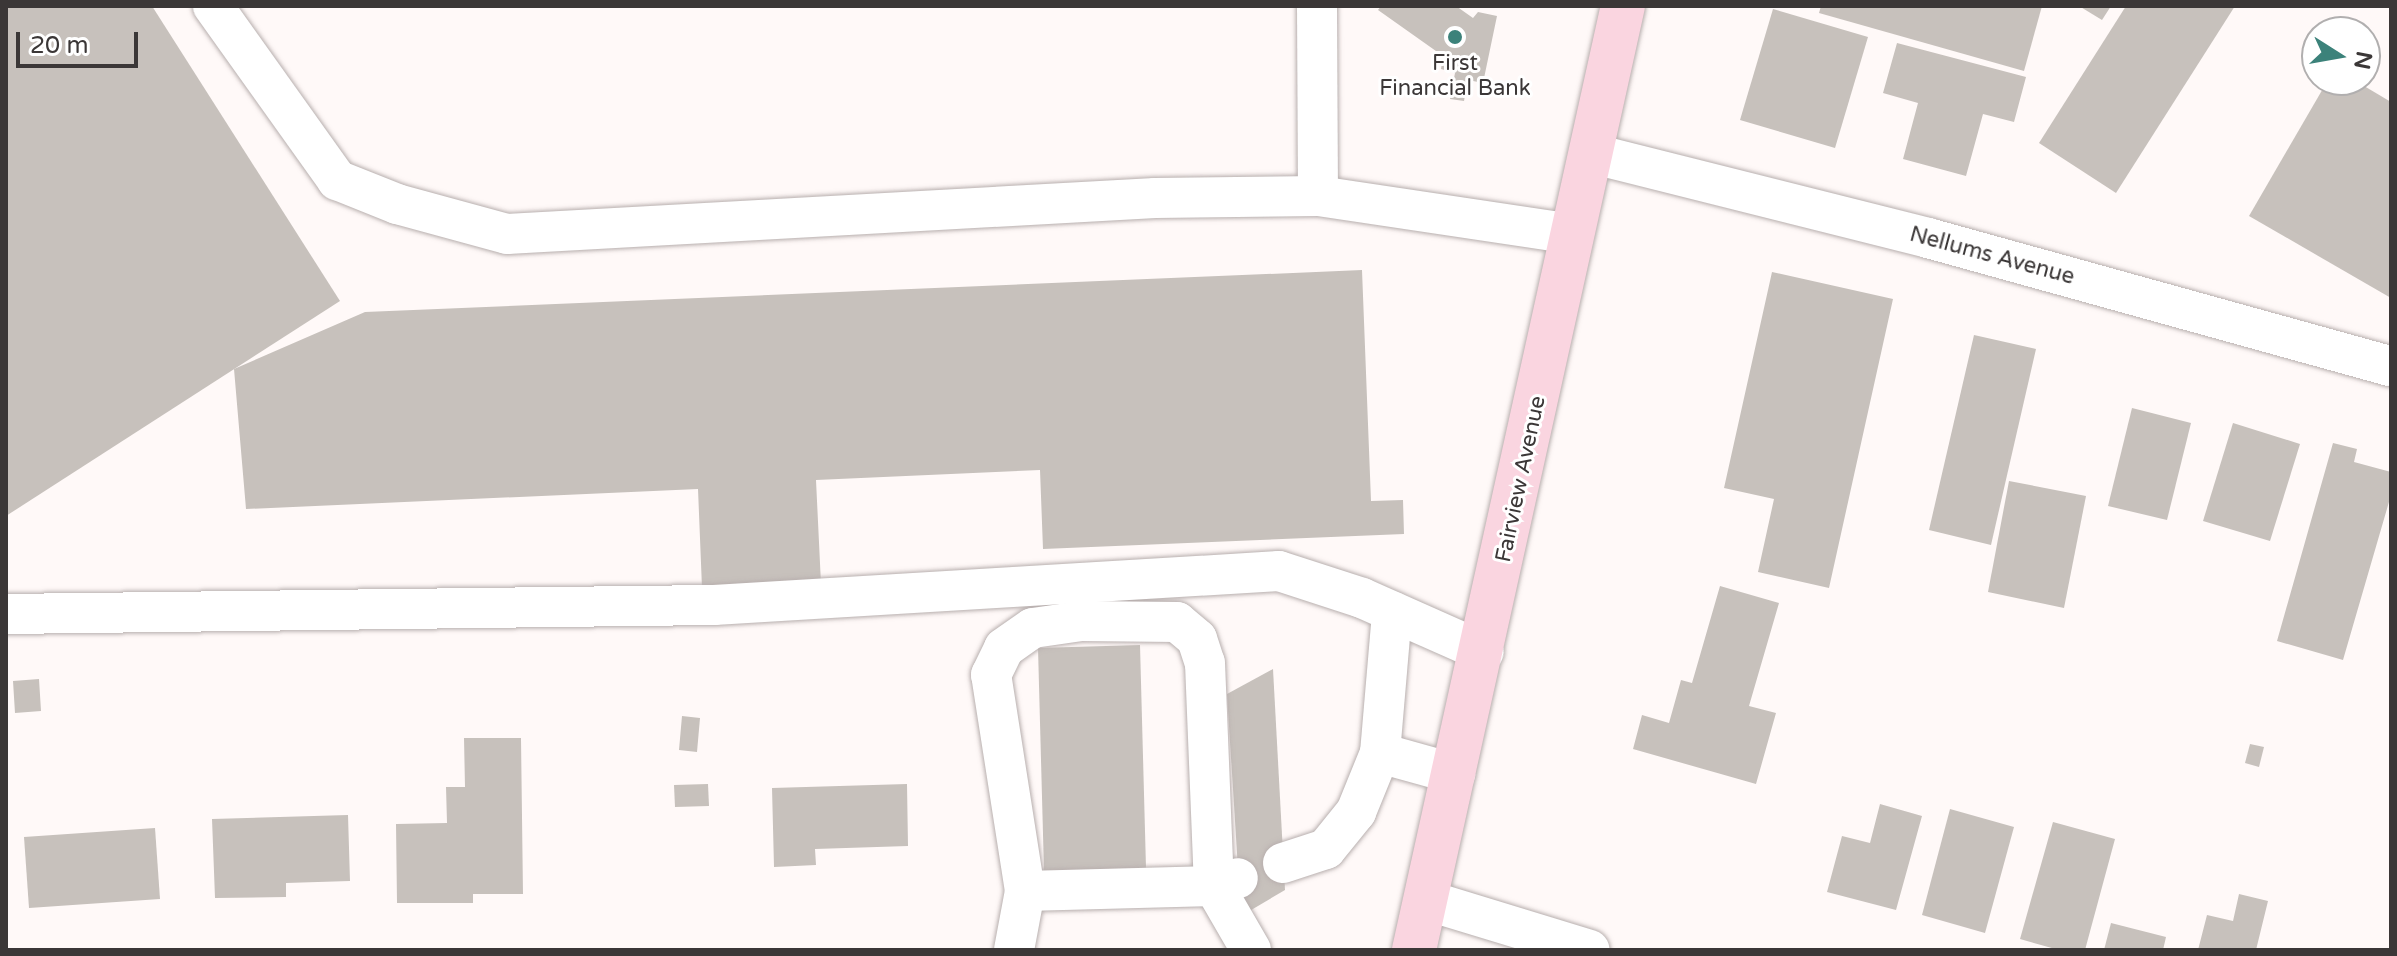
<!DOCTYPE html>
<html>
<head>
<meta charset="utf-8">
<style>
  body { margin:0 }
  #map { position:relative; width:2397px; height:956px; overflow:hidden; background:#fff9f8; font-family:"Varela Round",sans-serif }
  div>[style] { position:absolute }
  .building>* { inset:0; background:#c7c1bc }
  .roads { filter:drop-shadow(0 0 2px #b8afae) drop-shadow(0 0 2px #b8afae) }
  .minor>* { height:40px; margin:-20px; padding:0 20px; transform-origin:20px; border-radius:20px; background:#fff }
  .major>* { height:44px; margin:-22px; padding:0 22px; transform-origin:22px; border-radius:22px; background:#fad5e0 }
  .dots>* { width:22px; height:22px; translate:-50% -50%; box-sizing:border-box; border:4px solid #fff; border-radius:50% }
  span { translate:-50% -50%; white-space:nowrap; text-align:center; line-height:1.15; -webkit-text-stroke:6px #fff; paint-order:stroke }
  .poi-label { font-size:22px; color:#3b3737 }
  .street-label { font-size:22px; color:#3b3737 }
  .frame { position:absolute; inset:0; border:8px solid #3b3737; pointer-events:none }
  .north { position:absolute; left:2301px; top:16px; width:80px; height:80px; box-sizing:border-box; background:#fff; border:2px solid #b1afaf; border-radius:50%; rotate:101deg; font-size:22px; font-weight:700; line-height:32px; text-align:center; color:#3b3737 }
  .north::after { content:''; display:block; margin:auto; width:28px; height:36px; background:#3c827a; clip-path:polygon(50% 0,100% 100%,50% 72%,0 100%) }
  .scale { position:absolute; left:16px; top:32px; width:122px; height:36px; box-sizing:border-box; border:4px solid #3b3737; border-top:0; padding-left:10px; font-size:24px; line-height:28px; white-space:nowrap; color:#3b3737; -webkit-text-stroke:6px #fff; paint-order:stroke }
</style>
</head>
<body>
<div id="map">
  <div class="building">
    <i style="clip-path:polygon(6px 6px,152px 6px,340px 301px,6px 516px)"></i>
    <i style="clip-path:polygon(1381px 6px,1456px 6px,1473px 18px,1478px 12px,1497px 16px,1483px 83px,1468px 80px,1464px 101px,1450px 99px,1455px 73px,1441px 69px,1443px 56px,1378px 10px)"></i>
    <i style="clip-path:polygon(1821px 6px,2042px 6px,2024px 71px,1819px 13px)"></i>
    <i style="clip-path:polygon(2079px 6px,2111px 6px,2102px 20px)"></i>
    <i style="clip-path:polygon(2126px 6px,2235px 6px,2116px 193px,2039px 143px)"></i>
    <i style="clip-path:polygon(1773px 9px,1868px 37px,1835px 148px,1740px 120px)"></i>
    <i style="clip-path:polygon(1897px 43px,2026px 77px,2014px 122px,1983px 114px,1966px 176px,1903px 159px,1918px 103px,1883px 93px)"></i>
    <i style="clip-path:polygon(2328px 80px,2354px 80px,2391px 102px,2391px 298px,2249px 216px)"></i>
    <i style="clip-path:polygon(1362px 270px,1371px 501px,1403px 500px,1404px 534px,1043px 549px,1040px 470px,816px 480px,821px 584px,702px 588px,698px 489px,246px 509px,234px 369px,365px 312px)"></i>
    <i style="clip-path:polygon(1772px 272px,1893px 299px,1829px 588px,1758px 572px,1774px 499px,1724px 488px)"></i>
    <i style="clip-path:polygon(1974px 335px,2036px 349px,1991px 545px,1929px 530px)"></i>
    <i style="clip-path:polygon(2132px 408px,2191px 423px,2167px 520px,2108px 506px)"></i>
    <i style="clip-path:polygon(2233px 423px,2300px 444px,2270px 541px,2203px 521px)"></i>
    <i style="clip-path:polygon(2333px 443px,2357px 449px,2354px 462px,2391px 472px,2391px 495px,2343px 660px,2277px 641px)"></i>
    <i style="clip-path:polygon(2009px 481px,2086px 496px,2064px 608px,1988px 592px)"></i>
    <i style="clip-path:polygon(1720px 586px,1779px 603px,1749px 706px,1776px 713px,1756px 784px,1633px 749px,1642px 715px,1669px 723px,1681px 680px,1692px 683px)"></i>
    <i style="clip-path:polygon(1140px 645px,1146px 868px,1044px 871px,1038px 648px)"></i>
    <i style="clip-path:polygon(1273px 669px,1285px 890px,1241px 916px,1227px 694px)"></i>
    <i style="clip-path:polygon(39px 679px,41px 711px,15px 713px,13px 681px)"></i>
    <i style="clip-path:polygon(682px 716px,700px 718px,697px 752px,679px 750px)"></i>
    <i style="clip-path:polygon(464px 738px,521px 738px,523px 894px,473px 894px,473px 903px,397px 903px,396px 824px,447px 823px,446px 787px,465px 787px)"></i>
    <i style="clip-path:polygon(2250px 744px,2264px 747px,2259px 767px,2245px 763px)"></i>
    <i style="clip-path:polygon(708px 784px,709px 806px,675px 807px,674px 785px)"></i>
    <i style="clip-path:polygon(907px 784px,908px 846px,815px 849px,816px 865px,774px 867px,772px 788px)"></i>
    <i style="clip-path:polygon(1880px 804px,1922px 816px,1896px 910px,1827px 892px,1842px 836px,1870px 843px)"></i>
    <i style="clip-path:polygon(1950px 809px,2014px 827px,1985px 933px,1922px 915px)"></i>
    <i style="clip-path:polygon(348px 815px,350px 881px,286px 883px,286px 897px,215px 898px,212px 819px)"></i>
    <i style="clip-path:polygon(2053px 822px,2115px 839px,2085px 950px,2059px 950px,2020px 939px)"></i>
    <i style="clip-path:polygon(155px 828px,160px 899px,29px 908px,24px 837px)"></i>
    <i style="clip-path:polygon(2239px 894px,2268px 901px,2256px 950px,2198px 950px,2207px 915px,2233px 921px)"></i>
    <i style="clip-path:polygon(2111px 923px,2166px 937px,2163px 950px,2104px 950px)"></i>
  </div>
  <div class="roads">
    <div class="minor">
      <i style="left:213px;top:6px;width:214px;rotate:54.5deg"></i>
      <i style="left:337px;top:180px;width:65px;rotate:21.8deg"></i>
      <i style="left:397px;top:204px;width:114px;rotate:15.3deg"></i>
      <i style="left:507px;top:234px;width:649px;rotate:-3.18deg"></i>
      <i style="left:1155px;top:198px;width:163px;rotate:-0.7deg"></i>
      <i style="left:1317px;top:6px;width:190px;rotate:89.7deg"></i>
      <i style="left:1318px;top:196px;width:258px;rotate:8.5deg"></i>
      <i style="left:1590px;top:153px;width:349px;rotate:14.1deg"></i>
      <i style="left:1928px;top:238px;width:480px;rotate:15.5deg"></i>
      <i style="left:6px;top:614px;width:708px;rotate:-0.73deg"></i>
      <i style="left:714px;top:605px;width:566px;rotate:-3.44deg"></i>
      <i style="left:1279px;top:571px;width:87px;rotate:18deg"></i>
      <i style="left:1362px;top:598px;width:133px;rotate:23.9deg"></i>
      <i style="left:1380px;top:753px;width:78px;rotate:15.6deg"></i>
      <i style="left:1283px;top:863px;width:45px;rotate:-18deg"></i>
      <i style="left:1326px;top:849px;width:48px;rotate:-51deg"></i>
      <i style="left:1356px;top:812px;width:64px;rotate:-67.9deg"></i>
      <i style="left:1380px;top:753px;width:142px;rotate:-85.1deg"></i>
      <i style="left:1025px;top:891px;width:189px;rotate:-1.5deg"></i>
      <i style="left:1214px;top:886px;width:25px;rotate:-18deg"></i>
      <i style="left:1426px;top:900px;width:171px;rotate:17deg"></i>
      <i style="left:1014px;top:950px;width:60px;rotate:-79.4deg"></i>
      <i style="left:1025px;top:891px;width:219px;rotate:-98.9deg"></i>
      <i style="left:991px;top:675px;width:30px;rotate:-64deg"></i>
      <i style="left:1004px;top:648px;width:35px;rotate:-35deg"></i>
      <i style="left:1033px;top:628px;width:49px;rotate:-8.3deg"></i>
      <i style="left:1081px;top:621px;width:96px;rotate:0.6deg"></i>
      <i style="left:1177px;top:622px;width:26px;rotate:40deg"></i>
      <i style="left:1197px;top:639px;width:25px;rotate:72deg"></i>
      <i style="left:1205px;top:663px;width:223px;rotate:87.7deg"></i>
      <i style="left:1214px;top:886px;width:74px;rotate:60deg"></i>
    </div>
    <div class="major">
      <i style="left:1414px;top:950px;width:967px;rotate:-77.52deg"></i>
    </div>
  </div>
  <div class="dots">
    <i style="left:1455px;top:37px;background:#3c827a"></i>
  </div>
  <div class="poi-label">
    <span style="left:1455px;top:76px">First<br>Financial Bank</span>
  </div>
  <div class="street-label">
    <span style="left:1992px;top:256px;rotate:15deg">Nellums Avenue</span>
    <span style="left:1521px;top:479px;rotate:-78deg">Fairview Avenue</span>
  </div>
  <div class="frame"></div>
  <div class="north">N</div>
  <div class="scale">20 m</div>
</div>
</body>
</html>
